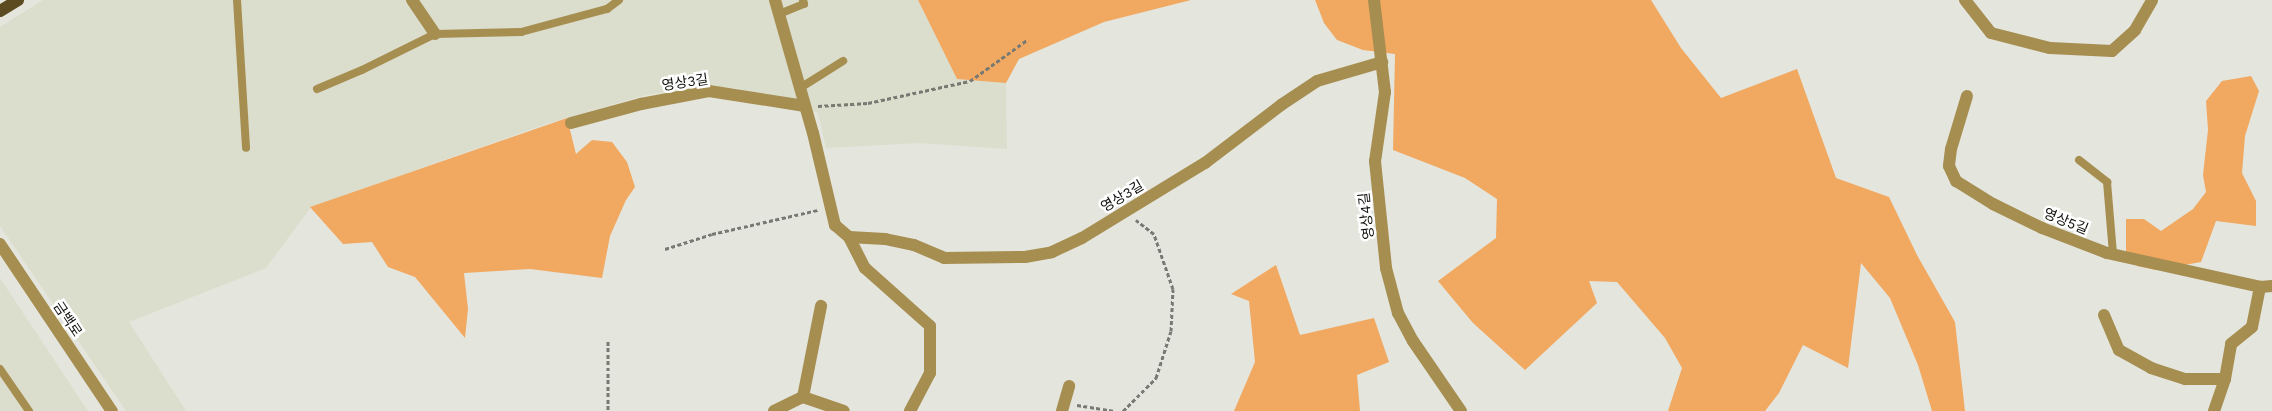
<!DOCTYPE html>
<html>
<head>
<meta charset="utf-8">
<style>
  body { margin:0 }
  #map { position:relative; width:2272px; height:411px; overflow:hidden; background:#e4e5dc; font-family:"Work Sans","Noto Sans KR",sans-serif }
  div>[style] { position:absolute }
  .built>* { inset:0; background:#dcdecd }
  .green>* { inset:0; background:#f1a860 }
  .path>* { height:3px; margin-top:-1.5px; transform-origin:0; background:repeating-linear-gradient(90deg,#787973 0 4px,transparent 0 6.5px) }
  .service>* { height:8px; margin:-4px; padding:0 4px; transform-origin:4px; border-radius:4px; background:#a68e51 }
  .minor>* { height:12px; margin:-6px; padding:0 6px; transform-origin:6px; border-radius:6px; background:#a68e51 }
  .tertiary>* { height:12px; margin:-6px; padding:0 6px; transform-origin:6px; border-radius:6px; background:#a68e51 }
  .primary>* { height:12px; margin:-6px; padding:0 6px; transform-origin:6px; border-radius:6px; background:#5c4b20 }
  span { translate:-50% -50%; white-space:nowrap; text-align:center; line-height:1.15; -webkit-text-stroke:5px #fff; paint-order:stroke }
  .street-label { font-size:14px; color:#0e0f0c }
</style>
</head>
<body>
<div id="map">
  <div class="built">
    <i style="clip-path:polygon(43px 0,918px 0,957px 79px,1006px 83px,1007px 149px,920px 143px,826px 148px,818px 113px,736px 88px,696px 87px,646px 95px,552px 122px,311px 207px,266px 268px,129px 322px,186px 411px,126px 411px,0 226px,0 27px)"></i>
    <i style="clip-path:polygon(0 278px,88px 411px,0 411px)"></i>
  </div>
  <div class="green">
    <i style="clip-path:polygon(918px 0,1191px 0,1104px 22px,1019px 59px,1006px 83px,957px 79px)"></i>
    <i style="clip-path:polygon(1315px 0,1651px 0,1681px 48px,1721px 98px,1797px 69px,1836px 178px,1889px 197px,1917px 255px,1955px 322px,1965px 411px,1932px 411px,1918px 365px,1890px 298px,1861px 263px,1848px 368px,1803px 345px,1779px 393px,1765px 411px,1668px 411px,1682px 368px,1665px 338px,1617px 282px,1589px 281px,1597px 303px,1525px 370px,1473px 323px,1438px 281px,1496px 238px,1497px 199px,1465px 178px,1393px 150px,1395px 54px,1363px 50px,1337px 40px,1324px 23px)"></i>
    <i style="clip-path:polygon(2251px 76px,2259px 91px,2245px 136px,2242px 173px,2256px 201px,2256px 226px,2216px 221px,2201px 262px,2156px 270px,2137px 266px,2126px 251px,2126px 219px,2144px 219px,2161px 231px,2193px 209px,2206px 192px,2203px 175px,2208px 130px,2206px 101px,2222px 81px)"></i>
    <i style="clip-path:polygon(567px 118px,576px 154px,592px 140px,612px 142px,627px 162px,635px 187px,626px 200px,610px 236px,602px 278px,530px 269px,464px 273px,468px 309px,465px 338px,415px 277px,388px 267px,372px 242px,343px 244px,310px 207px)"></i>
    <i style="clip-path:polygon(1276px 265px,1300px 335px,1374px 318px,1389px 362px,1357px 375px,1360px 411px,1234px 411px,1255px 362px,1249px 301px,1231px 294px)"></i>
  </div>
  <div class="path">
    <i style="left:818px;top:106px;width:50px;rotate:-3.4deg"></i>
    <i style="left:868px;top:103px;width:104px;rotate:-12.2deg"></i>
    <i style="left:970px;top:81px;width:70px;rotate:-35.7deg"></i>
    <i style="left:665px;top:249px;width:49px;rotate:-17.7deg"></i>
    <i style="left:712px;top:234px;width:109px;rotate:-12.8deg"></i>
    <i style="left:608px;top:341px;width:70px;rotate:90deg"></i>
    <i style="left:1077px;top:405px;width:38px;rotate:9deg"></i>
    <i style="left:1123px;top:411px;width:47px;rotate:-45deg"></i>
    <i style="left:1156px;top:378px;width:49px;rotate:-72.3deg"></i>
    <i style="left:1171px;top:331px;width:42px;rotate:-87.3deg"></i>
    <i style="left:1173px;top:289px;width:58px;rotate:-109.1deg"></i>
    <i style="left:1154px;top:234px;width:23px;rotate:-142deg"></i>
  </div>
  <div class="service">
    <i style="left:237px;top:0;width:148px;rotate:86.5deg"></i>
    <i style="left:779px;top:14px;width:27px;rotate:-22deg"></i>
    <i style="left:804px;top:4px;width:4px;rotate:-104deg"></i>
    <i style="left:800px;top:88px;width:51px;rotate:-32.1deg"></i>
    <i style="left:317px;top:89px;width:49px;rotate:-22.9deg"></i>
    <i style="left:362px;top:70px;width:81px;rotate:-26.3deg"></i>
    <i style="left:435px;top:34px;width:86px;rotate:-1.3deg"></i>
    <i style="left:521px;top:32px;width:89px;rotate:-15deg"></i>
    <i style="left:607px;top:9px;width:15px;rotate:-37deg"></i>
    <i style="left:2079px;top:160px;width:36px;rotate:38deg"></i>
    <i style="left:2107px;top:182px;width:72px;rotate:85.2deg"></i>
    <i style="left:0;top:369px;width:51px;rotate:55.4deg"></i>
  </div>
  <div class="minor">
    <i style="left:412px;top:0;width:41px;rotate:55.9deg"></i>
    <i style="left:775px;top:0;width:138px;rotate:74.1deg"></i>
    <i style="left:813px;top:133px;width:95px;rotate:76.6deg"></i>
    <i style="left:835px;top:225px;width:18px;rotate:41deg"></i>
    <i style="left:849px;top:237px;width:36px;rotate:3deg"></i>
    <i style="left:885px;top:239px;width:30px;rotate:12deg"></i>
    <i style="left:914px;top:245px;width:33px;rotate:23deg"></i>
    <i style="left:944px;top:258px;width:81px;rotate:-0.7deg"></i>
    <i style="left:1025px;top:257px;width:27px;rotate:-10deg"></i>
    <i style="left:1052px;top:252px;width:33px;rotate:-25deg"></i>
    <i style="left:1082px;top:238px;width:144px;rotate:-31.4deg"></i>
    <i style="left:1205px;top:163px;width:96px;rotate:-37.3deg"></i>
    <i style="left:1281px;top:105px;width:43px;rotate:-33.7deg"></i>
    <i style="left:1317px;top:81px;width:68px;rotate:-16.3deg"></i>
    <i style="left:1374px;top:0;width:93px;rotate:83.2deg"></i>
    <i style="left:1385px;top:92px;width:70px;rotate:98.2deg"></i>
    <i style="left:1375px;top:161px;width:108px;rotate:84.1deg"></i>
    <i style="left:1386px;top:268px;width:47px;rotate:75.1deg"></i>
    <i style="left:1398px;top:313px;width:32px;rotate:62deg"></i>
    <i style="left:1413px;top:341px;width:85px;rotate:55.6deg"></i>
    <i style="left:1965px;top:0;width:42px;rotate:51.8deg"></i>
    <i style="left:1991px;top:33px;width:61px;rotate:14.3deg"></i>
    <i style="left:2050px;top:48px;width:62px;rotate:2.8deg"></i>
    <i style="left:2112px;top:51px;width:31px;rotate:-42deg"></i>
    <i style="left:2135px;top:30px;width:34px;rotate:-60deg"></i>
    <i style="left:1967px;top:96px;width:55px;rotate:106.8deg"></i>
    <i style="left:1951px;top:149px;width:17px;rotate:97deg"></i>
    <i style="left:1949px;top:166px;width:17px;rotate:65deg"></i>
    <i style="left:1956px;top:181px;width:44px;rotate:31.9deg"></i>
    <i style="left:1993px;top:204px;width:55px;rotate:26.1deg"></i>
    <i style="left:2042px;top:228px;width:70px;rotate:21deg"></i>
    <i style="left:2107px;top:253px;width:157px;rotate:12.5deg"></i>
    <i style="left:2260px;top:287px;width:12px;rotate:-5deg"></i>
    <i style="left:571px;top:123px;width:73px;rotate:-15.2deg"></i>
    <i style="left:641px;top:104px;width:69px;rotate:-10.8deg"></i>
    <i style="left:709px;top:91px;width:97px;rotate:8.9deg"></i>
    <i style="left:849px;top:237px;width:35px;rotate:63deg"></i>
    <i style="left:865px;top:268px;width:87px;rotate:41.7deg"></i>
    <i style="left:930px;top:326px;width:47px;rotate:90deg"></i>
    <i style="left:930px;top:373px;width:43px;rotate:117.8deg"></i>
    <i style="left:2104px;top:315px;width:38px;rotate:67deg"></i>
    <i style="left:2119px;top:350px;width:37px;rotate:29deg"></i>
    <i style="left:2151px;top:368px;width:36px;rotate:18deg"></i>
    <i style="left:2185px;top:379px;width:40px"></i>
    <i style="left:2225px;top:379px;width:36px;rotate:-80deg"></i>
    <i style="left:2231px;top:344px;width:27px;rotate:-39deg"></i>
    <i style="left:2252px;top:327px;width:41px;rotate:-78.7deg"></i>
    <i style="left:803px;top:397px;width:93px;rotate:-78.8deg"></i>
    <i style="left:774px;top:411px;width:32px;rotate:-26deg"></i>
    <i style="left:803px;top:397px;width:43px;rotate:18.9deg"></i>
    <i style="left:1062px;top:411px;width:26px;rotate:-74deg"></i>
    <i style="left:2214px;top:411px;width:34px;rotate:-71deg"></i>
  </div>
  <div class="tertiary">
    <i style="left:0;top:244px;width:201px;rotate:56.2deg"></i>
  </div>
  <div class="primary">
    <i style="left:0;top:11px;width:21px;rotate:-31deg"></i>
  </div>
  <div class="street-label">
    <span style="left:685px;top:82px;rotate:-8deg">영상3길</span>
    <span style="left:1122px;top:196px;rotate:-31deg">영상3길</span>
    <span style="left:1366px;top:216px;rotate:-96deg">영상4길</span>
    <span style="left:2066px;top:221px;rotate:22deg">영상5길</span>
    <span style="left:68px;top:319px;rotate:56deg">금백로</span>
  </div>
</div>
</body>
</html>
